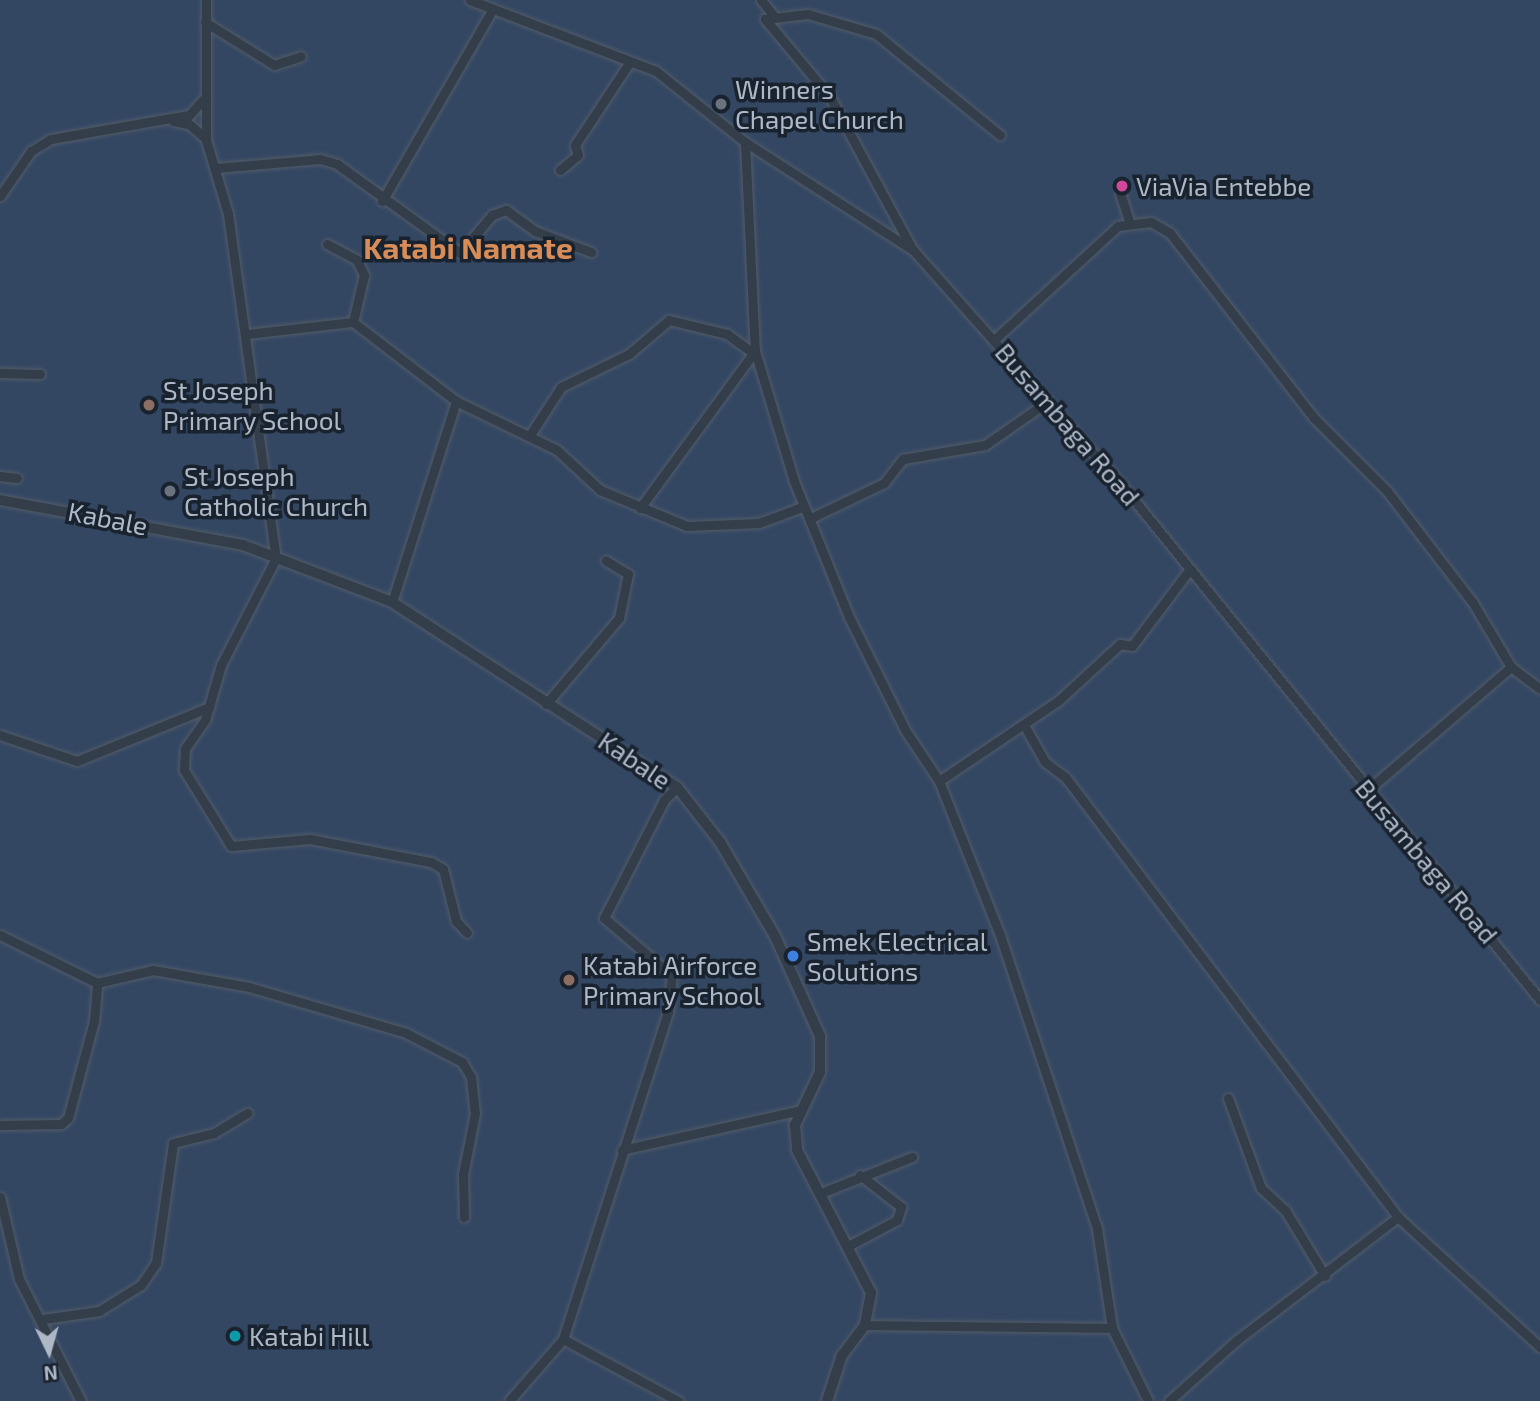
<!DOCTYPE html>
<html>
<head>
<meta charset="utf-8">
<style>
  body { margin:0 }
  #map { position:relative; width:1540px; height:1401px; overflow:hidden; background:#202c3a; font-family:"Exo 2",sans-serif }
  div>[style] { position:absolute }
  .water>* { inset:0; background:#334763 }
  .roads { filter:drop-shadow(0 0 2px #525b68) drop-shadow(0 0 2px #525b68) }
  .minor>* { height:9px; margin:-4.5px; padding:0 4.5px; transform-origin:4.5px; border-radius:4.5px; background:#343e4a }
  .tertiary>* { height:10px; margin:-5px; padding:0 5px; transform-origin:5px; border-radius:5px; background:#343e4a }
  .dots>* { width:19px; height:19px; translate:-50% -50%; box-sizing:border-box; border:4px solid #19232f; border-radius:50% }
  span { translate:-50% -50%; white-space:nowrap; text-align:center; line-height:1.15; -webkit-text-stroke:7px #19232f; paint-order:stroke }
  .poi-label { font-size:26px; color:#afb8c7 }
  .left { translate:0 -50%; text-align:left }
  .street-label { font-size:26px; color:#afb8c7 }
  .quarter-label { font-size:30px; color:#d88d58; font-weight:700 }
  .north { position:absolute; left:14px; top:1317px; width:70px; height:70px; -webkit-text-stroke:5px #19232f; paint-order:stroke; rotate:175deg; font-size:19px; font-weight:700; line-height:28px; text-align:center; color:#afb8c7 }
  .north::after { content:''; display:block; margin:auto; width:24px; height:32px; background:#afb8c7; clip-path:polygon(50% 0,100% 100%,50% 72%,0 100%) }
</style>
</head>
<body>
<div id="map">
  <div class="water">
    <i style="clip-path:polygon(0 0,1540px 0,1540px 1401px,0 1401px)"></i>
  </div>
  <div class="roads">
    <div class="minor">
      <i style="left:206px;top:0;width:140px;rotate:90deg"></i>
      <i style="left:206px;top:140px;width:77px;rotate:73.4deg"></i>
      <i style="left:228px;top:214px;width:347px;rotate:82.1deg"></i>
      <i style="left:276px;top:558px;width:120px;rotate:117.2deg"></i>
      <i style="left:221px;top:665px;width:57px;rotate:106.2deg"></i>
      <i style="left:205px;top:720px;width:35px;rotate:125deg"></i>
      <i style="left:185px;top:749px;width:21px;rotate:93deg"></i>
      <i style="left:184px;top:770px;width:89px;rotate:58.3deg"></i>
      <i style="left:231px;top:846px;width:79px;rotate:-5.1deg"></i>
      <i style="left:310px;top:839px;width:123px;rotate:10.8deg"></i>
      <i style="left:431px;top:862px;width:14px;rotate:30deg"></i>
      <i style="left:443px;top:869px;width:54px;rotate:76deg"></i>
      <i style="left:456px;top:921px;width:16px;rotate:47deg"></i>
      <i style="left:470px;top:0;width:199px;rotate:20.9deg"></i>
      <i style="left:656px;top:71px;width:114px;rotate:38.6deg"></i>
      <i style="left:745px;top:142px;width:201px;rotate:32.8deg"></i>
      <i style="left:914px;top:251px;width:312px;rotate:48.4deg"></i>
      <i style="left:1121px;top:484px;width:665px;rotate:50.92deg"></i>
      <i style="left:761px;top:0;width:19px;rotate:51deg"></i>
      <i style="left:205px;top:22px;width:81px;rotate:31.9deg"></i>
      <i style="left:274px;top:65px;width:28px;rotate:-18deg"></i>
      <i style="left:173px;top:121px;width:16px;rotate:11deg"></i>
      <i style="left:189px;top:124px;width:21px;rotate:41deg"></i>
      <i style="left:745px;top:142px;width:209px;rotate:87.3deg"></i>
      <i style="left:755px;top:351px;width:136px;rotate:73.3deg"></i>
      <i style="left:794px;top:481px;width:147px;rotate:68deg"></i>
      <i style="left:849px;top:617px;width:126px;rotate:63.6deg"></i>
      <i style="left:905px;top:730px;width:61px;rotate:56.3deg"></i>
      <i style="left:939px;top:781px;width:166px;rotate:68.4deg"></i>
      <i style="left:1000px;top:935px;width:310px;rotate:71.7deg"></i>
      <i style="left:1097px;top:1229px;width:100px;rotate:81.4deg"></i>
      <i style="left:1112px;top:1328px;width:81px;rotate:63.7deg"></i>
      <i style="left:216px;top:168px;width:104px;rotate:-4.9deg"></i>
      <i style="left:320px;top:159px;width:18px;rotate:16deg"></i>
      <i style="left:337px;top:164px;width:152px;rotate:35.9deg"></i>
      <i style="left:460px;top:253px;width:50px;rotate:-49.9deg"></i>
      <i style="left:492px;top:215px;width:15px;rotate:-20deg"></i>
      <i style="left:506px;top:210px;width:36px;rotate:36deg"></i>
      <i style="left:535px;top:231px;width:60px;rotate:20.6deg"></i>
      <i style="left:560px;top:170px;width:23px;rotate:-40deg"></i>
      <i style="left:578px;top:155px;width:10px;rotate:-107deg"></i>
      <i style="left:575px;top:145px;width:98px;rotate:-56.6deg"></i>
      <i style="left:1120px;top:193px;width:29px;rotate:72deg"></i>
      <i style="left:0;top:196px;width:55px;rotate:-55.4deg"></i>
      <i style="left:31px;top:151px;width:23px;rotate:-31deg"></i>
      <i style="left:51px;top:139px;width:140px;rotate:-9.9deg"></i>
      <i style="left:189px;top:115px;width:21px;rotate:-47deg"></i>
      <i style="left:382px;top:201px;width:218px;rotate:-60deg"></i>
      <i style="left:327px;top:244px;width:34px;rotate:28deg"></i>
      <i style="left:357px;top:260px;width:17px;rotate:65deg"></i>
      <i style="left:364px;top:275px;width:48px;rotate:103.2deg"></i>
      <i style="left:911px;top:247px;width:170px;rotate:-118.4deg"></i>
      <i style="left:830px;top:97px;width:102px;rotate:-129.8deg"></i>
      <i style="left:765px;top:19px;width:43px;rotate:-6.6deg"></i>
      <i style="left:808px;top:14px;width:71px;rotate:16.4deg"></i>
      <i style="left:876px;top:34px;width:160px;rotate:39.2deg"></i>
      <i style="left:247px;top:334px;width:107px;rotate:-6.5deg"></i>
      <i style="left:353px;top:322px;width:130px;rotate:37.5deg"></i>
      <i style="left:456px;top:401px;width:112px;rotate:25.9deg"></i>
      <i style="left:557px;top:450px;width:59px;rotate:42.9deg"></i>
      <i style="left:600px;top:490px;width:94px;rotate:22.5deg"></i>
      <i style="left:687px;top:526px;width:72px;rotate:-2.4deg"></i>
      <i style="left:759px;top:523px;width:46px;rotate:-20.4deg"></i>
      <i style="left:995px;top:339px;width:167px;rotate:-42.6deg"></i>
      <i style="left:1118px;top:226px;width:33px;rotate:-7deg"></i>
      <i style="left:1151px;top:222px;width:22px;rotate:30deg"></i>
      <i style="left:1170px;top:233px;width:234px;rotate:52.1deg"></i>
      <i style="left:1314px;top:418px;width:103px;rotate:45deg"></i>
      <i style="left:1387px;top:491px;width:141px;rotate:52.5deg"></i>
      <i style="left:1473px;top:603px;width:74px;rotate:59.3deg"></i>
      <i style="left:0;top:373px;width:40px;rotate:1.4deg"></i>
      <i style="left:530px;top:435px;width:57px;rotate:-57.1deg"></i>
      <i style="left:561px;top:387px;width:76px;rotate:-25.9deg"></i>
      <i style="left:629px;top:354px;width:52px;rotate:-40.4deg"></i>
      <i style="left:669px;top:320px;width:60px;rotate:13.6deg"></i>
      <i style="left:727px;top:334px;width:32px;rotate:36deg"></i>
      <i style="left:0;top:476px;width:17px;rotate:7deg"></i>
      <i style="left:640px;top:508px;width:195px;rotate:-53.8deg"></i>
      <i style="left:811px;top:518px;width:81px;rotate:-25.6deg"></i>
      <i style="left:884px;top:483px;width:31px;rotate:-52deg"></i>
      <i style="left:903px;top:459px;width:83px;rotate:-9.7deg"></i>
      <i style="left:985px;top:445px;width:77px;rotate:-34.9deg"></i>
      <i style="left:392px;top:602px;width:211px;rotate:-72.3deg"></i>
      <i style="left:546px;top:704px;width:113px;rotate:-49.7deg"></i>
      <i style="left:619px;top:618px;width:45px;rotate:-78.4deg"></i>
      <i style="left:628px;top:574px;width:26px;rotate:-149deg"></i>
      <i style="left:1024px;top:725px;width:43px;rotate:60.4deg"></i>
      <i style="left:1045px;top:762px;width:26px;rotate:37deg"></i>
      <i style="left:1066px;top:778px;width:550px;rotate:52.9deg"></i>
      <i style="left:1398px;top:1217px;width:193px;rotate:42.5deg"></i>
      <i style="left:0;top:735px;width:81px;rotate:18.7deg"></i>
      <i style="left:77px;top:761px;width:143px;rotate:-22.2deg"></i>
      <i style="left:939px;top:781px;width:145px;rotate:-34deg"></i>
      <i style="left:1059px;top:700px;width:83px;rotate:-42.6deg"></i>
      <i style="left:1120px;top:644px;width:12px;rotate:9deg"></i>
      <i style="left:1132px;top:646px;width:96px;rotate:-53deg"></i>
      <i style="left:1369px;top:789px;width:187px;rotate:-40.7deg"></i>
      <i style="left:1511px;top:667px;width:36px;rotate:37deg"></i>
      <i style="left:0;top:935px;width:108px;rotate:26.3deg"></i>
      <i style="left:97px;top:983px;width:57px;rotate:-13.1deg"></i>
      <i style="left:153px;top:970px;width:97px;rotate:10deg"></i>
      <i style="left:249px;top:987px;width:164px;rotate:16.3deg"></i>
      <i style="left:406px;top:1033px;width:63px;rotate:27.4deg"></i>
      <i style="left:462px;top:1062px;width:17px;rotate:59deg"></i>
      <i style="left:471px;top:1077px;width:36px;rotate:84deg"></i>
      <i style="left:475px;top:1113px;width:62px;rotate:101.1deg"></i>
      <i style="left:463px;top:1174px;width:43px;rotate:88.7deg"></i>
      <i style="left:1228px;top:1098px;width:96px;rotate:69.9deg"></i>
      <i style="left:1261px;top:1188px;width:33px;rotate:43deg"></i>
      <i style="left:1285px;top:1210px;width:77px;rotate:58.8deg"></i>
      <i style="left:0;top:1125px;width:61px;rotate:-0.9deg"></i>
      <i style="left:61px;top:1124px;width:9px;rotate:-41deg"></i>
      <i style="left:68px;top:1118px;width:100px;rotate:-75deg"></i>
      <i style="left:94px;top:1021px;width:38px;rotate:-85deg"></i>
      <i style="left:622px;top:1150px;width:183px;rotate:-12.6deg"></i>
      <i style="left:821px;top:1193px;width:98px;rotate:-21.6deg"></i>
      <i style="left:0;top:1197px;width:84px;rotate:77deg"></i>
      <i style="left:19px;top:1279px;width:137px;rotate:63.1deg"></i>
      <i style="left:850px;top:1245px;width:53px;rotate:-28deg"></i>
      <i style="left:897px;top:1220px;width:14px;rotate:-73deg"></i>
      <i style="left:901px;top:1207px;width:52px;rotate:-142deg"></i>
      <i style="left:43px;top:1319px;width:57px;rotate:-8.1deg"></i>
      <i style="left:99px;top:1311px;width:49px;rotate:-31.8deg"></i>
      <i style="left:141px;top:1285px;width:27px;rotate:-56deg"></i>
      <i style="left:156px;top:1263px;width:121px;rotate:-81.9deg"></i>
      <i style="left:173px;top:1143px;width:42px;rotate:-13.7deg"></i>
      <i style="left:214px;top:1133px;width:39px;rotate:-31deg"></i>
      <i style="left:865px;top:1325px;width:247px;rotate:0.7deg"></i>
      <i style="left:563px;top:1339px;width:131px;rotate:28.3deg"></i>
      <i style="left:509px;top:1401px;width:82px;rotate:-48.9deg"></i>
      <i style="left:563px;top:1339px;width:343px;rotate:-72.2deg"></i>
      <i style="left:668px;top:1012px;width:36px;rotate:-84deg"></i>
      <i style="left:672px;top:976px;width:89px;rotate:-139.5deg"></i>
      <i style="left:604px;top:918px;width:132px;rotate:-63deg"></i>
      <i style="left:664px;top:800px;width:18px;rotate:-45deg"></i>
      <i style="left:1169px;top:1401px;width:91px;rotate:-41.9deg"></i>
      <i style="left:1237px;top:1340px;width:203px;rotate:-37.4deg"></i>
    </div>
    <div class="tertiary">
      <i style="left:0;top:500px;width:247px;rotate:10.5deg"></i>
      <i style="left:243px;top:545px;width:160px;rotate:20.9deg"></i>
      <i style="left:392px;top:602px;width:340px;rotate:33deg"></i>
      <i style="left:677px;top:787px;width:70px;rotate:52deg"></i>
      <i style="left:720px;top:842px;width:109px;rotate:59.7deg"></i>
      <i style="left:775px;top:936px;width:110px;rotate:65.8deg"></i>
      <i style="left:820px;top:1036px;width:36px;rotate:90deg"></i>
      <i style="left:820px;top:1072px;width:59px;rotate:115.3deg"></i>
      <i style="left:795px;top:1125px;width:25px;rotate:85deg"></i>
      <i style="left:797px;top:1150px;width:161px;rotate:62.6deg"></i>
      <i style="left:871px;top:1293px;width:33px;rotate:101deg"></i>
      <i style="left:865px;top:1325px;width:38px;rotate:127deg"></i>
      <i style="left:842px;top:1355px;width:48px;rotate:108.1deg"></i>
    </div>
  </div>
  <div class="dots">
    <i style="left:721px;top:104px;background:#6b7280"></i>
    <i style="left:1122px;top:186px;background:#d1479c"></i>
    <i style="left:149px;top:405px;background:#8d6e63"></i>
    <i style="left:170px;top:491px;background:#6b7280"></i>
    <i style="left:793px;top:956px;background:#3f7fe0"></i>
    <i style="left:569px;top:980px;background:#8d6e63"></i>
    <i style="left:235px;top:1336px;background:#0f9aa8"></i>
  </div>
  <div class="poi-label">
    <span class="left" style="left:735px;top:104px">Winners<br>Chapel Church</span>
    <span class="left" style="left:1136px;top:186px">ViaVia Entebbe</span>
    <span class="left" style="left:163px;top:405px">St Joseph<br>Primary School</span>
    <span class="left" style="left:184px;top:491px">St Joseph<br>Catholic Church</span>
    <span class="left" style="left:807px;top:956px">Smek Electrical<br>Solutions</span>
    <span class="left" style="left:583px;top:980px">Katabi Airforce<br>Primary School</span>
    <span class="left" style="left:249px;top:1336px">Katabi Hill</span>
  </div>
  <div class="street-label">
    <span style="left:1068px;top:424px;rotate:49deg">Busambaga Road</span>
    <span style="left:108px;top:518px;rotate:11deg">Kabale</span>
    <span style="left:635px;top:760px;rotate:34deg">Kabale</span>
    <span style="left:1427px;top:861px;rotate:50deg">Busambaga Road</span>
  </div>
  <div class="quarter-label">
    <span style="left:468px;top:247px">Katabi Namate</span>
  </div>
  <div class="north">N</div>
</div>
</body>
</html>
